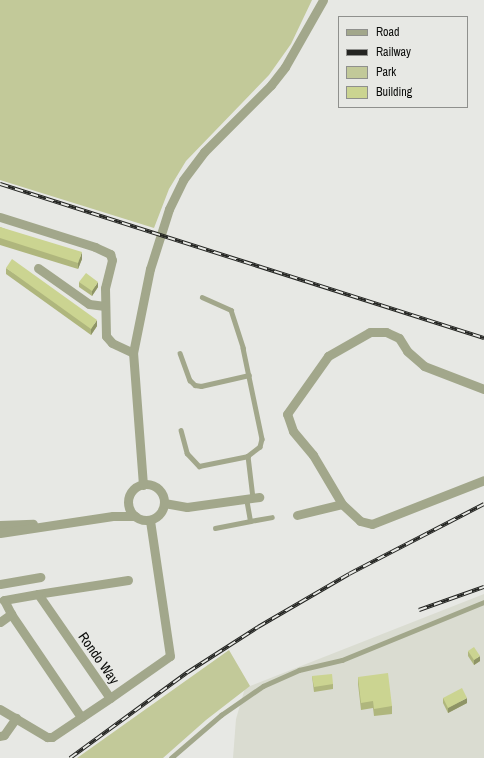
<!DOCTYPE html>
<html>
<head>
<meta charset="utf-8">
<style>
  body { margin:0 }
  #map { position:relative; width:484px; height:758px; overflow:hidden; background:#e7e8e4; font-family:"Archivo Narrow",sans-serif }
  div>[style] { position:absolute }
  .built>* { inset:0; background:#dadcd1 }
  .green>* { inset:0; background:#c2c999 }
  .service>* { height:4.5px; margin:-2.25px; padding:0 2.25px; transform-origin:2.25px; border-radius:2.25px; background:#a2a78b }
  .minor>* { height:9px; margin:-4.5px; padding:0 4.5px; transform-origin:4.5px; border-radius:4.5px; background:#a2a78b }
  .minor>.ring { margin:-4.5px; padding:0; box-sizing:content-box; background:none; border:9px solid #a2a78b; border-radius:50% }
  .rail>* { height:4px; margin-top:-2px; transform-origin:0; background:repeating-linear-gradient(90deg,#e7e8e4 0 8px,#242522 0 16px); box-sizing:border-box; border-block:1px solid #242522 }
  .wall>* { inset:0; background:#afb67d }
  .shaded-wall>* { inset:0; background:#8e9466 }
  .building>* { inset:0; background:#cbd491 }
  span { translate:-50% -50%; white-space:nowrap; text-align:center; line-height:1.15; -webkit-text-stroke:3px #e7e8e4; paint-order:stroke }
  .street-label { font-size:14px; color:#0c0d0b }
  .legend { position:absolute; left:338px; top:16px; width:130px; height:92px; box-sizing:border-box; background:#e7e8e4; border:1px solid #8f908d; margin:0; padding:5px 7px; list-style:none; font-size:12px; color:#0c0d0b }
  .legend li { display:flex; align-items:center; gap:8px; height:20px }
  .legend b { width:20px; border:1px solid #8f908d }
</style>
</head>
<body>
<div id="map">
  <div class="built">
    <i style="clip-path:polygon(484px 594px,484px 758px,233px 758px,236px 719px,245px 688px)"></i>
  </div>
  <div class="green">
    <i style="clip-path:polygon(0 0,312px 0,291px 44px,269px 75px,186px 161px,169px 189px,154px 228px,0 180px)"></i>
    <i style="clip-path:polygon(229px 650px,250px 686px,206px 720px,163px 758px,77px 758px)"></i>
  </div>
  <div class="service">
    <i style="left:202px;top:297px;width:32px;rotate:24deg"></i>
    <i style="left:231px;top:310px;width:40px;rotate:72deg"></i>
    <i style="left:243px;top:348px;width:93px;rotate:78.2deg"></i>
    <i style="left:262px;top:439px;width:8px;rotate:104deg"></i>
    <i style="left:260px;top:447px;width:15px;rotate:143deg"></i>
    <i style="left:248px;top:456px;width:42px;rotate:83.2deg"></i>
    <i style="left:180px;top:353px;width:29px;rotate:70deg"></i>
    <i style="left:190px;top:380px;width:7px;rotate:45deg"></i>
    <i style="left:195px;top:385px;width:6px;rotate:9deg"></i>
    <i style="left:201px;top:386px;width:49px;rotate:-12.9deg"></i>
    <i style="left:181px;top:430px;width:24px;rotate:75deg"></i>
    <i style="left:187px;top:453px;width:18px;rotate:47deg"></i>
    <i style="left:199px;top:466px;width:50px;rotate:-11.5deg"></i>
    <i style="left:250px;top:521px;width:22px;rotate:-10deg"></i>
    <i style="left:215px;top:528px;width:36px;rotate:-11deg"></i>
    <i style="left:250px;top:521px;width:22px;rotate:-100deg"></i>
    <i style="left:171px;top:758px;width:66px;rotate:-40.7deg"></i>
    <i style="left:221px;top:715px;width:51px;rotate:-34.6deg"></i>
    <i style="left:263px;top:686px;width:39px;rotate:-24deg"></i>
    <i style="left:299px;top:670px;width:44px;rotate:-13.1deg"></i>
    <i style="left:342px;top:660px;width:153px;rotate:-22.2deg"></i>
  </div>
  <div class="minor">
    <i style="left:0;top:217px;width:100px;rotate:17.5deg"></i>
    <i style="left:95px;top:247px;width:17px;rotate:25deg"></i>
    <i style="left:110px;top:254px;width:6px;rotate:72deg"></i>
    <i style="left:112px;top:260px;width:29px;rotate:104deg"></i>
    <i style="left:105px;top:288px;width:48px;rotate:88.8deg"></i>
    <i style="left:106px;top:336px;width:9px;rotate:49deg"></i>
    <i style="left:112px;top:343px;width:23px;rotate:25deg"></i>
    <i style="left:38px;top:268px;width:62px;rotate:35.2deg"></i>
    <i style="left:89px;top:304px;width:16px;rotate:7deg"></i>
    <i class="ring" style="left:128px;top:484px;width:27px;height:27px"></i>
    <i style="left:143px;top:485px;width:132px;rotate:-94.3deg"></i>
    <i style="left:133px;top:353px;width:86px;rotate:-78.6deg"></i>
    <i style="left:150px;top:269px;width:63px;rotate:-72.4deg"></i>
    <i style="left:169px;top:209px;width:32px;rotate:-64deg"></i>
    <i style="left:183px;top:180px;width:35px;rotate:-53deg"></i>
    <i style="left:204px;top:152px;width:95px;rotate:-45deg"></i>
    <i style="left:271px;top:85px;width:23px;rotate:-52deg"></i>
    <i style="left:285px;top:67px;width:77px;rotate:-60.4deg"></i>
    <i style="left:164px;top:503px;width:23px;rotate:10deg"></i>
    <i style="left:187px;top:507px;width:73px;rotate:-7.9deg"></i>
    <i style="left:342px;top:504px;width:57px;rotate:-120.6deg"></i>
    <i style="left:313px;top:455px;width:31px;rotate:-130deg"></i>
    <i style="left:293px;top:431px;width:18px;rotate:-109deg"></i>
    <i style="left:287px;top:414px;width:71px;rotate:-54.7deg"></i>
    <i style="left:328px;top:356px;width:48px;rotate:-29.7deg"></i>
    <i style="left:370px;top:332px;width:16px"></i>
    <i style="left:386px;top:332px;width:14px;rotate:25deg"></i>
    <i style="left:399px;top:338px;width:15px;rotate:58deg"></i>
    <i style="left:407px;top:351px;width:23px;rotate:41deg"></i>
    <i style="left:424px;top:366px;width:64px;rotate:21deg"></i>
    <i style="left:297px;top:515px;width:46px;rotate:-13.7deg"></i>
    <i style="left:342px;top:504px;width:25px;rotate:43deg"></i>
    <i style="left:360px;top:521px;width:12px;rotate:14deg"></i>
    <i style="left:372px;top:524px;width:120px;rotate:-21.4deg"></i>
    <i style="left:0;top:525px;width:33px;rotate:-2deg"></i>
    <i style="left:0;top:533px;width:114px;rotate:-8.6deg"></i>
    <i style="left:113px;top:516px;width:22px"></i>
    <i style="left:128px;top:580px;width:91px;rotate:171.2deg"></i>
    <i style="left:38px;top:594px;width:126px;rotate:55.3deg"></i>
    <i style="left:110px;top:698px;width:73px;rotate:-35deg"></i>
    <i style="left:170px;top:656px;width:137px;rotate:-98.4deg"></i>
    <i style="left:0;top:584px;width:41px;rotate:-9.9deg"></i>
    <i style="left:38px;top:594px;width:35px;rotate:170deg"></i>
    <i style="left:4px;top:600px;width:16px;rotate:63deg"></i>
    <i style="left:11px;top:614px;width:125px;rotate:55.8deg"></i>
    <i style="left:0;top:622px;width:14px;rotate:-36deg"></i>
    <i style="left:0;top:709px;width:55px;rotate:30.8deg"></i>
    <i style="left:47px;top:737px;width:5px"></i>
    <i style="left:52px;top:737px;width:70px;rotate:-33.9deg"></i>
    <i style="left:0;top:736px;width:4px;rotate:-14deg"></i>
    <i style="left:4px;top:735px;width:21px;rotate:-55deg"></i>
  </div>
  <div class="rail">
    <i style="left:0;top:184px;width:508px;rotate:17.65deg"></i>
    <i style="left:419px;top:610px;width:69px;rotate:-19.5deg"></i>
    <i style="left:70px;top:758px;width:146px;rotate:-36.1deg"></i>
    <i style="left:188px;top:672px;width:83px;rotate:-32.7deg"></i>
    <i style="left:258px;top:627px;width:105px;rotate:-30.2deg"></i>
    <i style="left:349px;top:574px;width:152px;rotate:-27.4deg"></i>
  </div>
  <div class="wall">
    <i style="clip-path:polygon(0 227px,82px 259px,78px 269px,0 245px)"></i>
    <i style="clip-path:polygon(6px 268px,97px 326px,91px 335px,6px 274px)"></i>
    <i style="clip-path:polygon(79px 282px,98px 287px,92px 296px,79px 287px)"></i>
    <i style="clip-path:polygon(468px 651px,480px 661px,474px 665px,468px 656px)"></i>
    <i style="clip-path:polygon(312px 676px,333px 684px,333px 689px,314px 692px)"></i>
    <i style="clip-path:polygon(358px 677px,392px 706px,392px 714px,374px 716px,373px 708px,361px 710px,358px 684px)"></i>
    <i style="clip-path:polygon(443px 698px,467px 703px,448px 713px,443px 703px)"></i>
  </div>
  <div class="shaded-wall">
    <i style="clip-path:polygon(82px 252px,82px 259px,78px 269px,78px 263px)"></i>
    <i style="clip-path:polygon(98px 282px,98px 287px,92px 296px,92px 291px)"></i>
    <i style="clip-path:polygon(97px 320px,97px 326px,91px 335px,91px 329px)"></i>
    <i style="clip-path:polygon(480px 656px,480px 661px,474px 665px,474px 660px)"></i>
    <i style="clip-path:polygon(467px 698px,467px 703px,448px 713px,448px 708px)"></i>
  </div>
  <div class="building">
    <i style="clip-path:polygon(0 227px,82px 252px,78px 263px,0 238px)"></i>
    <i style="clip-path:polygon(12px 259px,97px 320px,91px 329px,6px 268px)"></i>
    <i style="clip-path:polygon(86px 273px,98px 282px,92px 291px,79px 282px)"></i>
    <i style="clip-path:polygon(474px 647px,480px 656px,474px 660px,468px 651px)"></i>
    <i style="clip-path:polygon(388px 673px,392px 706px,374px 709px,373px 701px,361px 703px,358px 677px)"></i>
    <i style="clip-path:polygon(332px 674px,333px 684px,314px 687px,312px 676px)"></i>
    <i style="clip-path:polygon(462px 688px,467px 698px,448px 708px,443px 698px)"></i>
  </div>
  <div class="street-label">
    <span style="left:99px;top:658px;rotate:55deg">Rondo Way</span>
  </div>
  <ul class="legend">
  <li><b style="height:5px;background:#a2a78b"></b>Road</li>
  <li><b style="height:5px;background:#242522"></b>Railway</li>
  <li><b style="height:11px;background:#c2c999"></b>Park</li>
  <li><b style="height:11px;background:#cbd491"></b>Building</li>
  </ul>
</div>
</body>
</html>
